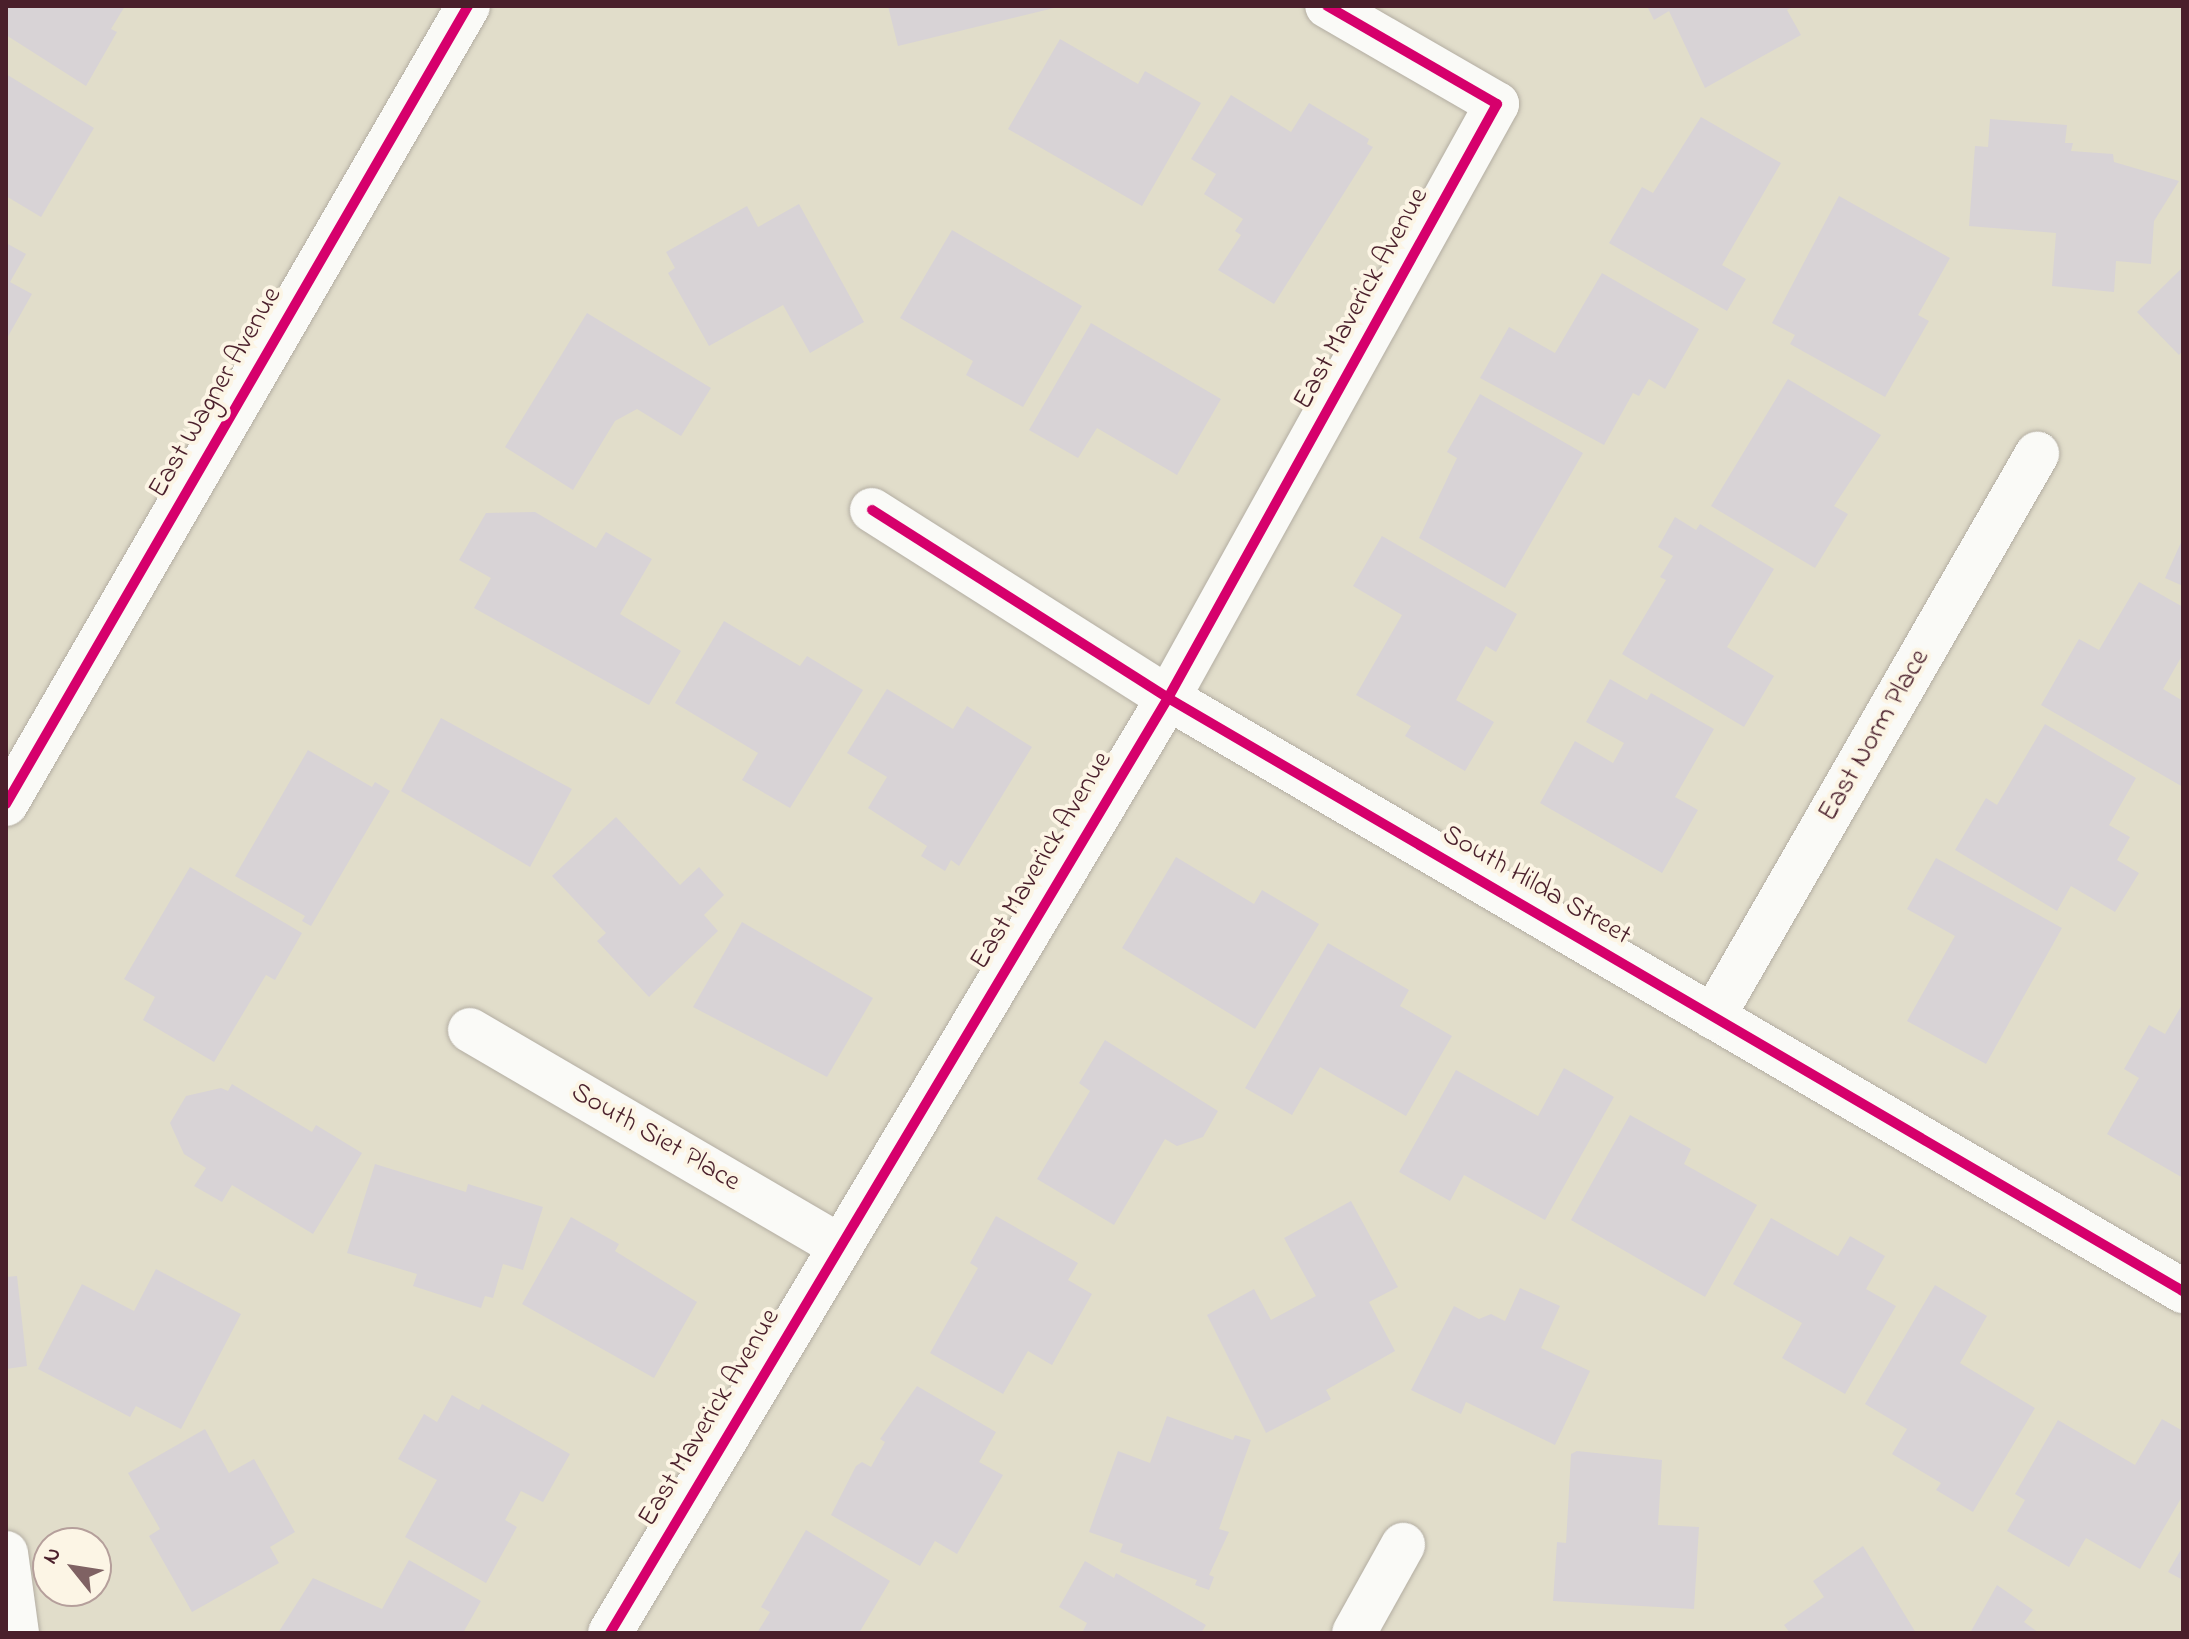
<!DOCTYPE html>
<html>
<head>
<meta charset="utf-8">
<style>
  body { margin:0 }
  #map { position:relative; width:2189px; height:1639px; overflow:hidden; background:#e1ddca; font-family:"Indie Flower",sans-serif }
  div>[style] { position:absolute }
  .building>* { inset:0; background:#d8d3d6 }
  .roads { filter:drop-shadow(0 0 2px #b3ada2) drop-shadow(0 0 2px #b3ada2) }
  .minor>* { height:44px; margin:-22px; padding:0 22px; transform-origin:22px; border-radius:22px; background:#fafaf7 }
  .cycleway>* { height:10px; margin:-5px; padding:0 5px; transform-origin:5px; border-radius:5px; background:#d6006c }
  span { translate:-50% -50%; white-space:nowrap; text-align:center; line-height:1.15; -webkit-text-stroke:8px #fcf5e5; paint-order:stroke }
  .street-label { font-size:28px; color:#4a1f2b }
  .frame { position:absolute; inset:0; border:8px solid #4a1f2b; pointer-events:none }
  .north { position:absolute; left:32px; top:1527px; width:80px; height:80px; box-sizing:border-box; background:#fcf5e5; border:2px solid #b59f9b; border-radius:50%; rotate:300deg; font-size:22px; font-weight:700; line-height:32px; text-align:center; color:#4a1f2b }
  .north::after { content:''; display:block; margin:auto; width:28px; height:36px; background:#7f6263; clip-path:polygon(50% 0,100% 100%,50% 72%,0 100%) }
</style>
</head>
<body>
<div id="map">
  <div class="building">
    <i style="clip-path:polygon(6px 6px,125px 6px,111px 29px,117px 32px,86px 86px,6px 35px)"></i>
    <i style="clip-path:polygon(888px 6px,1057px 6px,1058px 7px,898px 46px)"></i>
    <i style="clip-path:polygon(1647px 6px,1795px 6px,1787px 10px,1801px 35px,1705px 88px,1669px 11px,1654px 20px)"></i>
    <i style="clip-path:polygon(1060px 39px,1138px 84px,1145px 71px,1201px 103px,1142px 206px,1008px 129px)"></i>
    <i style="clip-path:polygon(6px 74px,94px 128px,41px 217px,6px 196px)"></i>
    <i style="clip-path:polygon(1231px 95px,1291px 132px,1309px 103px,1369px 139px,1367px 144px,1373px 147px,1274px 304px,1218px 270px,1241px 235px,1235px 231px,1243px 219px,1204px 194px,1216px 174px,1191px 159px)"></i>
    <i style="clip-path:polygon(1701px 117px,1781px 163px,1722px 265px,1746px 279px,1727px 311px,1609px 243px,1642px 187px,1653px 193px)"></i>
    <i style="clip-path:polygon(1990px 119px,2067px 125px,2065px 143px,2073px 143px,2071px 151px,2113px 154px,2114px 162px,2179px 181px,2154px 221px,2151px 264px,2116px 261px,2114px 292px,2052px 286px,2056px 233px,1969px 226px,1975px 146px,1988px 147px)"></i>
    <i style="clip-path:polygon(1839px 196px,1950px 258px,1918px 315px,1929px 321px,1885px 397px,1790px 344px,1795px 335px,1772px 323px)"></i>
    <i style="clip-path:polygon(799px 204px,864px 322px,810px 353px,783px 305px,709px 346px,668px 273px,675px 268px,666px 252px,747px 206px,758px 227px)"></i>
    <i style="clip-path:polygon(952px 230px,1082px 306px,1023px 407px,966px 375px,973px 361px,900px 318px)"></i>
    <i style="clip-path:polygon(6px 243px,26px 254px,10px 282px,32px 294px,6px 340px)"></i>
    <i style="clip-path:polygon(2183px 267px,2183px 350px,2179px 355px,2137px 312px)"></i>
    <i style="clip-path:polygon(1602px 273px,1699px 329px,1665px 389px,1649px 379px,1639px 396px,1633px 393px,1604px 445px,1480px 378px,1509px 327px,1555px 353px)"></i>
    <i style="clip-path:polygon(587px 313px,711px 388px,681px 436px,637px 409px,615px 421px,573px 490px,505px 447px)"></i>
    <i style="clip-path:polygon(1091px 323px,1221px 399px,1177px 475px,1097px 428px,1078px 458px,1029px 430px)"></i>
    <i style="clip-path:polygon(1788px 379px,1881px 435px,1834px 506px,1848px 514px,1815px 568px,1711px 506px)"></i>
    <i style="clip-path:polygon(1480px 394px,1583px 453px,1505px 588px,1419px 538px,1457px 458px,1447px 452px)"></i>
    <i style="clip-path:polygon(535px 512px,596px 548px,606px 532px,652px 559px,620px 614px,681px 651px,649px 705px,474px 608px,491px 578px,459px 560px,486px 513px)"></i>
    <i style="clip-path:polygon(1675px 517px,1696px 530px,1700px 524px,1774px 569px,1727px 647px,1774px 676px,1744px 727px,1622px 654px,1666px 580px,1660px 577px,1673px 556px,1658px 547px)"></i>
    <i style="clip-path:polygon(1382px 536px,1517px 614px,1496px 652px,1486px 646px,1456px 700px,1494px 722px,1465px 771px,1405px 736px,1411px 726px,1356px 695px,1402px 615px,1353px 586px)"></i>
    <i style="clip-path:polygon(2183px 538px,2183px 586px,2165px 578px)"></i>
    <i style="clip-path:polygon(2139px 582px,2183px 607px,2183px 654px,2163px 689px,2183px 701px,2183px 787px,2041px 705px,2079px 639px,2099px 650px)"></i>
    <i style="clip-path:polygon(724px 621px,800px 666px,807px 656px,863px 690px,790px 808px,742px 780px,758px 753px,675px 703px)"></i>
    <i style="clip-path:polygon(1610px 679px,1647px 700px,1651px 693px,1714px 729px,1675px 797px,1698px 810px,1662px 873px,1540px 803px,1575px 741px,1613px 763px,1624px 743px,1586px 722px)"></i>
    <i style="clip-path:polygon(887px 689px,953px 729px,967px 706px,1032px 747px,959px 866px,951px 860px,945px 871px,921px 856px,927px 846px,868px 808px,887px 777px,847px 753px)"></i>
    <i style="clip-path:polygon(441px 718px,572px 789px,530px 867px,401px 791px)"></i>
    <i style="clip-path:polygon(2045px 724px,2136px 778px,2109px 825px,2130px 837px,2117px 860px,2139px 873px,2115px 912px,2071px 886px,2057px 911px,1955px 850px,1986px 798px,1997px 805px)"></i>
    <i style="clip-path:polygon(308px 750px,372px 787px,375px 782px,390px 791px,311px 926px,302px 921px,305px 916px,235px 876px)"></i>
    <i style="clip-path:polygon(616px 817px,680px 885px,699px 867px,724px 895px,704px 915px,718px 931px,649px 997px,597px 941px,606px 933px,552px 876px)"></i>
    <i style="clip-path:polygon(1176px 857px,1254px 904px,1262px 890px,1319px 924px,1255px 1029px,1122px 948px)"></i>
    <i style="clip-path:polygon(1936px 858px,2062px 928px,1986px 1064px,1907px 1021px,1955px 936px,1907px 909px)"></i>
    <i style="clip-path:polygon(190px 867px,302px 933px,275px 980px,266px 975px,214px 1062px,143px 1020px,155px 997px,124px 979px)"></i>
    <i style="clip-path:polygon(742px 922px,873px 998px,827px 1077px,693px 1007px)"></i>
    <i style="clip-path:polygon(1328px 943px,1409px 990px,1400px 1006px,1452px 1036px,1406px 1116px,1320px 1067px,1292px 1115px,1245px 1088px)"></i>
    <i style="clip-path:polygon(2183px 1003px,2183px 1178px,2107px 1134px,2139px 1078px,2124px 1069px,2149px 1025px,2165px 1034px)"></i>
    <i style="clip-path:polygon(1105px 1040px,1218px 1111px,1203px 1137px,1177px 1146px,1165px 1139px,1114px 1225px,1037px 1179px,1090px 1091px,1079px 1083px)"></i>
    <i style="clip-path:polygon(1564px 1068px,1614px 1097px,1545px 1220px,1464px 1175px,1450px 1201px,1399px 1172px,1456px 1070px,1538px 1116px)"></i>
    <i style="clip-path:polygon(232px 1084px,312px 1132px,316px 1125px,362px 1153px,313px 1234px,232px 1185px,222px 1202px,194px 1186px,206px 1168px,184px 1154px,170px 1123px,186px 1096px,221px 1088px,228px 1091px)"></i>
    <i style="clip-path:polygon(1630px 1115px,1691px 1149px,1684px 1164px,1757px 1205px,1705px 1297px,1571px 1220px)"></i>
    <i style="clip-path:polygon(375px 1164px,466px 1192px,468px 1184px,543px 1207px,523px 1270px,503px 1264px,493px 1298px,485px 1296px,481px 1308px,413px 1286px,417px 1274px,347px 1253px)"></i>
    <i style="clip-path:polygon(1351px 1201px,1398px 1287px,1369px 1302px,1395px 1351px,1326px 1390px,1331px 1399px,1266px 1433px,1207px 1315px,1254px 1289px,1271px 1320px,1316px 1296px,1284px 1238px)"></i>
    <i style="clip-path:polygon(996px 1216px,1078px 1263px,1068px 1280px,1092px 1294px,1052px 1365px,1028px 1351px,1003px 1394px,930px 1353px,978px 1268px,970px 1263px)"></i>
    <i style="clip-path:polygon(571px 1217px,619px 1244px,615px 1251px,697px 1302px,654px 1378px,522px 1304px)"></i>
    <i style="clip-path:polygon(1771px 1218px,1838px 1256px,1850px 1236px,1885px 1256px,1866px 1289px,1896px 1306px,1845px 1394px,1782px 1358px,1802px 1323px,1733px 1284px)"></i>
    <i style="clip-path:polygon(156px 1269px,241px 1314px,181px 1429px,136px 1406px,130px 1417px,38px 1369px,82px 1284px,134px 1311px)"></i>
    <i style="clip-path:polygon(17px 1276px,27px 1366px,6px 1369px,6px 1277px)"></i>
    <i style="clip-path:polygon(1935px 1285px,1987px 1316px,1960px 1363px,2035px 1408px,1973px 1512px,1936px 1490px,1941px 1483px,1892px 1454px,1907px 1429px,1865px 1404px)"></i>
    <i style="clip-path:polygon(1520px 1288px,1560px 1306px,1541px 1348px,1590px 1371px,1555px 1445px,1466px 1402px,1461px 1414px,1411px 1390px,1454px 1306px,1479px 1319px,1491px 1314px,1505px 1321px)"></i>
    <i style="clip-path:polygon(917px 1386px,996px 1432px,979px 1462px,1003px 1475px,957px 1554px,935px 1541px,920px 1566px,831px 1515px,856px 1466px,862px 1462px,871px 1467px,885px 1442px,880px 1439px)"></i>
    <i style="clip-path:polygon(452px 1395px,479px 1410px,482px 1404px,570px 1454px,543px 1502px,521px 1491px,505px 1520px,517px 1527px,486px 1583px,405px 1537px,437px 1480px,398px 1459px,424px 1414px,437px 1422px)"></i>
    <i style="clip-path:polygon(1167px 1416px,1233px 1440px,1235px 1435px,1251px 1440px,1219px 1529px,1229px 1532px,1209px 1575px,1214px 1577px,1209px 1590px,1195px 1585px,1197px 1580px,1120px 1552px,1123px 1544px,1089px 1532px,1118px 1451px,1150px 1463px)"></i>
    <i style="clip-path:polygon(2162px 1419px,2183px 1431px,2183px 1495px,2140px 1569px,2086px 1538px,2069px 1567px,2007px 1531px,2025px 1500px,2015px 1494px,2058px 1420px,2135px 1465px)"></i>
    <i style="clip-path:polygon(205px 1429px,229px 1473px,254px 1459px,295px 1532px,270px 1547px,279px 1563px,192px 1612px,149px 1536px,160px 1529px,128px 1473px)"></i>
    <i style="clip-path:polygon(1577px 1451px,1662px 1460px,1658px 1525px,1699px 1527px,1694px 1609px,1553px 1601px,1557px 1542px,1566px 1543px,1571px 1454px)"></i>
    <i style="clip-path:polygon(806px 1530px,890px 1581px,859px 1633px,757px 1633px,770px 1612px,761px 1607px)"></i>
    <i style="clip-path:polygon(1863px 1546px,1916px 1633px,1790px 1633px,1784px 1625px,1824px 1597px,1813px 1581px)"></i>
    <i style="clip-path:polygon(2183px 1546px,2183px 1580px,2168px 1572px)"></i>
    <i style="clip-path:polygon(409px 1560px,481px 1601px,463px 1633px,278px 1633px,313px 1578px,382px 1609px)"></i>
    <i style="clip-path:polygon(1085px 1561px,1114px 1578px,1116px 1573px,1206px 1625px,1201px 1633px,1082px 1633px,1087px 1623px,1059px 1607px)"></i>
    <i style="clip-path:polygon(1997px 1585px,2033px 1610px,2024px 1622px,2039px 1633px,1970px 1633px)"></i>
  </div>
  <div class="roads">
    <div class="minor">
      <i style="left:872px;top:510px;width:351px;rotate:32.4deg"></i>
      <i style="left:1168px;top:698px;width:1176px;rotate:30.3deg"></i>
      <i style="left:6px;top:804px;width:922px;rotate:-59.93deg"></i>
      <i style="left:1713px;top:1017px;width:650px;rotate:-60.08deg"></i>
      <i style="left:470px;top:1030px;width:428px;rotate:30.3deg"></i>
      <i style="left:6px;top:1553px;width:81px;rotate:82.2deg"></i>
      <i style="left:610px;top:1633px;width:1089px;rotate:-59.17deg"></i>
      <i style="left:1168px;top:698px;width:679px;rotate:-61.02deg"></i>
      <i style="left:1497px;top:104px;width:196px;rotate:-150deg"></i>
      <i style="left:1354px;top:1633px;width:101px;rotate:-60.9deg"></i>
    </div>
  </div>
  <div class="cycleway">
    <i style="left:872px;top:510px;width:351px;rotate:32.4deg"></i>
    <i style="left:1168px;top:698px;width:1176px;rotate:30.3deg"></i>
    <i style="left:6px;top:804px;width:922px;rotate:-59.93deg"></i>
    <i style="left:610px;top:1633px;width:1089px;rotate:-59.17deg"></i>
    <i style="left:1168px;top:698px;width:679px;rotate:-61.02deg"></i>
    <i style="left:1497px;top:104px;width:196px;rotate:-150deg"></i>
  </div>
  <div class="street-label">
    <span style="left:1362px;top:299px;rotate:-61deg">East Maverick Avenue</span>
    <span style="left:216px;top:393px;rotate:-60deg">East Wagner Avenue</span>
    <span style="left:1875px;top:736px;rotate:-60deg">East Norm Place</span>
    <span style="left:1042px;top:861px;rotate:-59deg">East Maverick Avenue</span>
    <span style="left:1536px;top:886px;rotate:30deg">South Hilda Street</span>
    <span style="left:655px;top:1138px;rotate:30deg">South Siet Place</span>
    <span style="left:710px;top:1418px;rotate:-59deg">East Maverick Avenue</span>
  </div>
  <div class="frame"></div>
  <div class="north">N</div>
</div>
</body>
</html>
